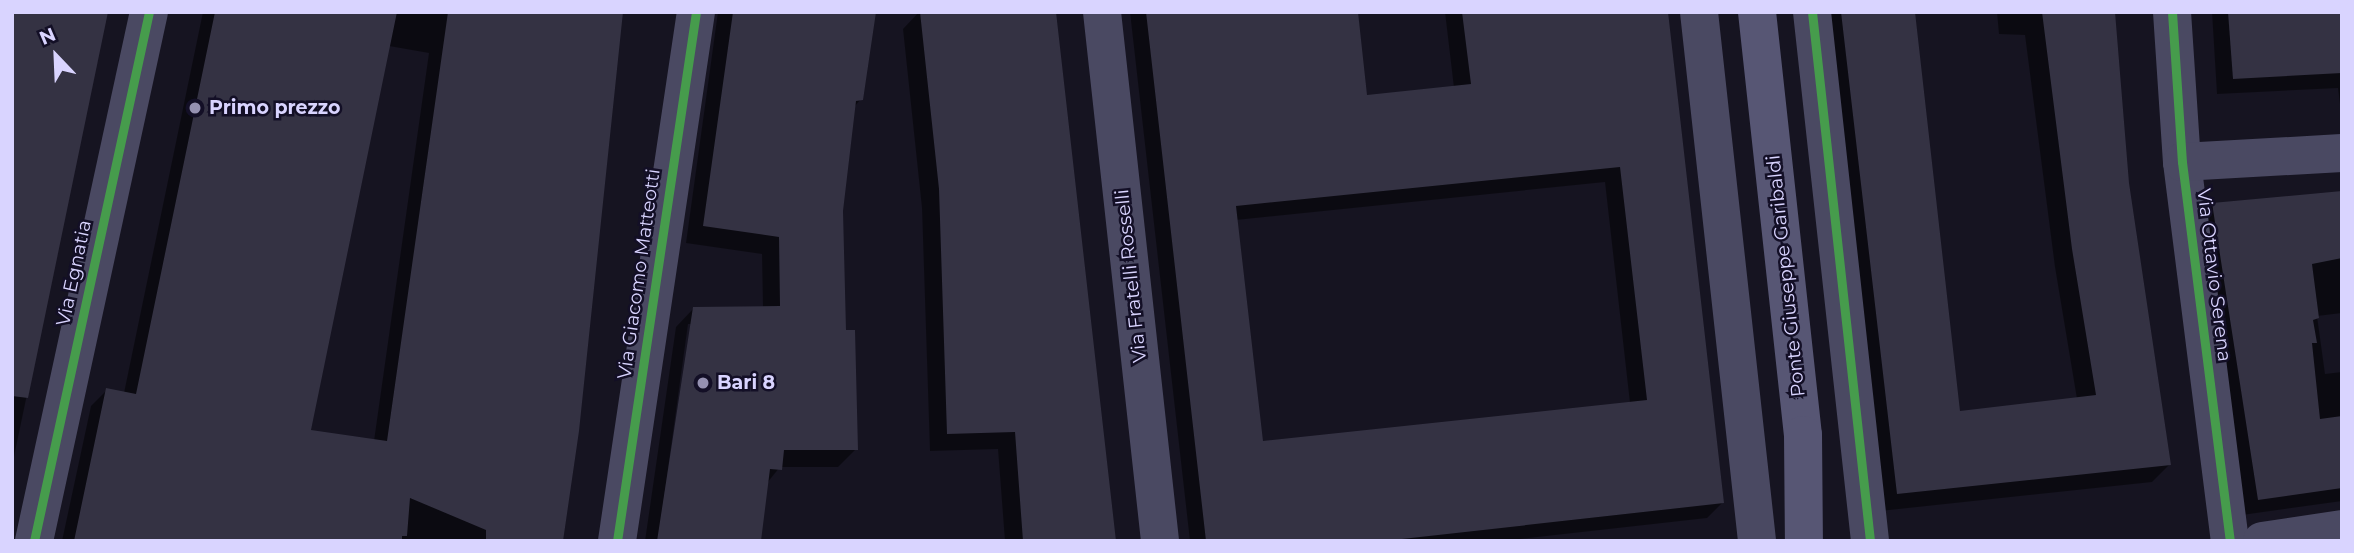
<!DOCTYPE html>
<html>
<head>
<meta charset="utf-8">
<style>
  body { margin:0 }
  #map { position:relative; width:2354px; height:553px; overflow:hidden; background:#161421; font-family:Montserrat,sans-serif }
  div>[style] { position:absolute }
  .shadow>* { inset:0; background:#0007 }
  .building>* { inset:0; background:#343243 }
  .street>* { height:38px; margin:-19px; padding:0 19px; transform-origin:19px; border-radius:19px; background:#4a4962 }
  .secondary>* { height:38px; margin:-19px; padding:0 19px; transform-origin:19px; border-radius:19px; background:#575674 }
  .cycleway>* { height:9px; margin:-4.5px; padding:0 4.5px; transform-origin:4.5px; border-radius:4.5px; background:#469c4c }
  .dots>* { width:19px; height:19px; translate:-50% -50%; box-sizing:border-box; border:4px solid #130f26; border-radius:50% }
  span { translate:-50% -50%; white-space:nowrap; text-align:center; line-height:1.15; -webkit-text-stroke:5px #130f26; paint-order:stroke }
  .poi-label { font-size:19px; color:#d9d4ff; font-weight:700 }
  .left { translate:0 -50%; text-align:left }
  .street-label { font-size:19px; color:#d9d4ff }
  .frame { position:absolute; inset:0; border:14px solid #d9d4ff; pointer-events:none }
  .north { position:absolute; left:21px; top:21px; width:70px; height:70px; -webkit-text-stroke:5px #130f26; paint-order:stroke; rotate:337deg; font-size:19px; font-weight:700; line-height:28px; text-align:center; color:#d9d4ff }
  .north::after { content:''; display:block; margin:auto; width:24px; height:32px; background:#d9d4ff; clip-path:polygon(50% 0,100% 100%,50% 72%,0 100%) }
</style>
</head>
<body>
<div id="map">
  <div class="shadow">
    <i style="clip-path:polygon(12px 12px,107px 12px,12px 466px)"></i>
    <i style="clip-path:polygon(evenodd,203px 12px,621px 12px,561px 541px,62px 541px,91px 406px,107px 390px,124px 393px,203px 12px,389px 46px,429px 53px,374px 441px,309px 431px,389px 46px)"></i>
    <i style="clip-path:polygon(718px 12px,874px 12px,861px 99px,854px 107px,841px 211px,844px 332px,856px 449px,838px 467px,780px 467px,767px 483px,692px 324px,688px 324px,658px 541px,645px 541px,676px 327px,693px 309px,763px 308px,762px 254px,686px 243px)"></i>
    <i style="clip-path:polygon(919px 12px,1054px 12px,1114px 541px,1005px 541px,998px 449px,930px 451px,922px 208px,903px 29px)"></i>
    <i style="clip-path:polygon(evenodd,1130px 12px,1356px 12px,1366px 97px,1454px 88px,1445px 12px,1666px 12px,1722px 503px,1707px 518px,1502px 541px,1190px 541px,1130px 12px,1605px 182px,1630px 403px,1262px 443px,1236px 220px,1605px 182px)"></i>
    <i style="clip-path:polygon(1822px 12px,1913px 12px,1959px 412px,2077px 399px,2055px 267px,2025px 35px,1999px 34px,1997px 12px,2114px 12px,2127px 183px,2169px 465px,2152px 482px,1880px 511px)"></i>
    <i style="clip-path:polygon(2212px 12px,2342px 12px,2342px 120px,2338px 88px,2217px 94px)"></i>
    <i style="clip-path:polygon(2342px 194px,2342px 313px,2317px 316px,2325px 374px,2342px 372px,2342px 501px,2242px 515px,2197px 221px,2213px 205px)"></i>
  </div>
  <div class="building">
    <i style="clip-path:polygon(12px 12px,108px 12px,28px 398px,12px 396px)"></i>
    <i style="clip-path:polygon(215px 12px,397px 12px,311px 430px,387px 441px,448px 12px,623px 12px,579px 431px,563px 541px,486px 541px,486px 530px,410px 498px,407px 536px,402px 536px,402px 541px,74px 541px,106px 388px,136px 394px)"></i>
    <i style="clip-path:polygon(733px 12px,876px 12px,863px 100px,856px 101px,843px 211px,846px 330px,855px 330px,858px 450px,784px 450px,782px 470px,770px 469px,761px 541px,657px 541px,693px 307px,780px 306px,779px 237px,703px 226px)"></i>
    <i style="clip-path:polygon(920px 12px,1056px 12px,1116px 541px,1023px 541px,1015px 432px,947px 434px,939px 189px)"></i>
    <i style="clip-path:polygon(evenodd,1146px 12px,1358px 12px,1367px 95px,1471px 84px,1462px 12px,1668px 12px,1724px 503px,1384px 541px,1206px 541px,1146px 12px,1620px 167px,1647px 400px,1263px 441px,1236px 206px,1620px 167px)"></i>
    <i style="clip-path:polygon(1841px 12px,1915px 12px,1960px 411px,2096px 395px,2072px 249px,2042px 12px,2115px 12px,2129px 183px,2171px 465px,1897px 494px)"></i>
    <i style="clip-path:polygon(2228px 12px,2342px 12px,2342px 73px,2233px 79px)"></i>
    <i style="clip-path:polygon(2342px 191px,2342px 258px,2312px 264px,2319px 318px,2313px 320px,2317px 343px,2312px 343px,2320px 419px,2342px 416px,2342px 488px,2258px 500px,2212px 203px)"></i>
  </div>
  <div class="street">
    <i style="left:1102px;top:12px;width:532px;rotate:83.74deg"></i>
    <i style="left:1699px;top:12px;width:532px;rotate:83.74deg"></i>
    <i style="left:1812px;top:12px;width:532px;rotate:83.74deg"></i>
    <i style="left:2172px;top:12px;width:150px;rotate:86.2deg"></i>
    <i style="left:2182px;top:162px;width:382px;rotate:82.8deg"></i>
    <i style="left:2182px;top:162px;width:160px;rotate:-3.2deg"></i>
    <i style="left:34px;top:541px;width:541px;rotate:-77.74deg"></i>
    <i style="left:617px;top:541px;width:535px;rotate:-81.51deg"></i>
    <i style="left:2262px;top:541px;width:81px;rotate:-8.5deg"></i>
  </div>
  <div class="secondary">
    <i style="left:1757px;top:12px;width:425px;rotate:83.8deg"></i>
    <i style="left:1803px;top:435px;width:106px;rotate:89.5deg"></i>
  </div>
  <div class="cycleway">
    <i style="left:1812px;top:12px;width:532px;rotate:83.74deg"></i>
    <i style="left:2172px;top:12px;width:150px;rotate:86.2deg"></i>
    <i style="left:2182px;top:162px;width:382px;rotate:82.8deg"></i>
    <i style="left:34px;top:541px;width:541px;rotate:-77.74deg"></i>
    <i style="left:617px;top:541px;width:535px;rotate:-81.51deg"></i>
  </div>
  <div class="dots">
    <i style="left:195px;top:108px;background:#9591b1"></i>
    <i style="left:703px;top:383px;background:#9591b1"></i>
  </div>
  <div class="poi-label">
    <span class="left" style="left:209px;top:108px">Primo prezzo</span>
    <span class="left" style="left:717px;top:383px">Bari 8</span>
  </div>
  <div class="street-label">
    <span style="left:74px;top:273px;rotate:-78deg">Via Egnatia</span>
    <span style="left:639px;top:274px;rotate:-82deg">Via Giacomo Matteotti</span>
    <span style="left:2214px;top:275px;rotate:83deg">Via Ottavio Serena</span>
    <span style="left:1131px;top:276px;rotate:-96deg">Via Fratelli Rosselli</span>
    <span style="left:1786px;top:276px;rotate:-96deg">Ponte Giuseppe Garibaldi</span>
  </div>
  <div class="frame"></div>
  <div class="north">N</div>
</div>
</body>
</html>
